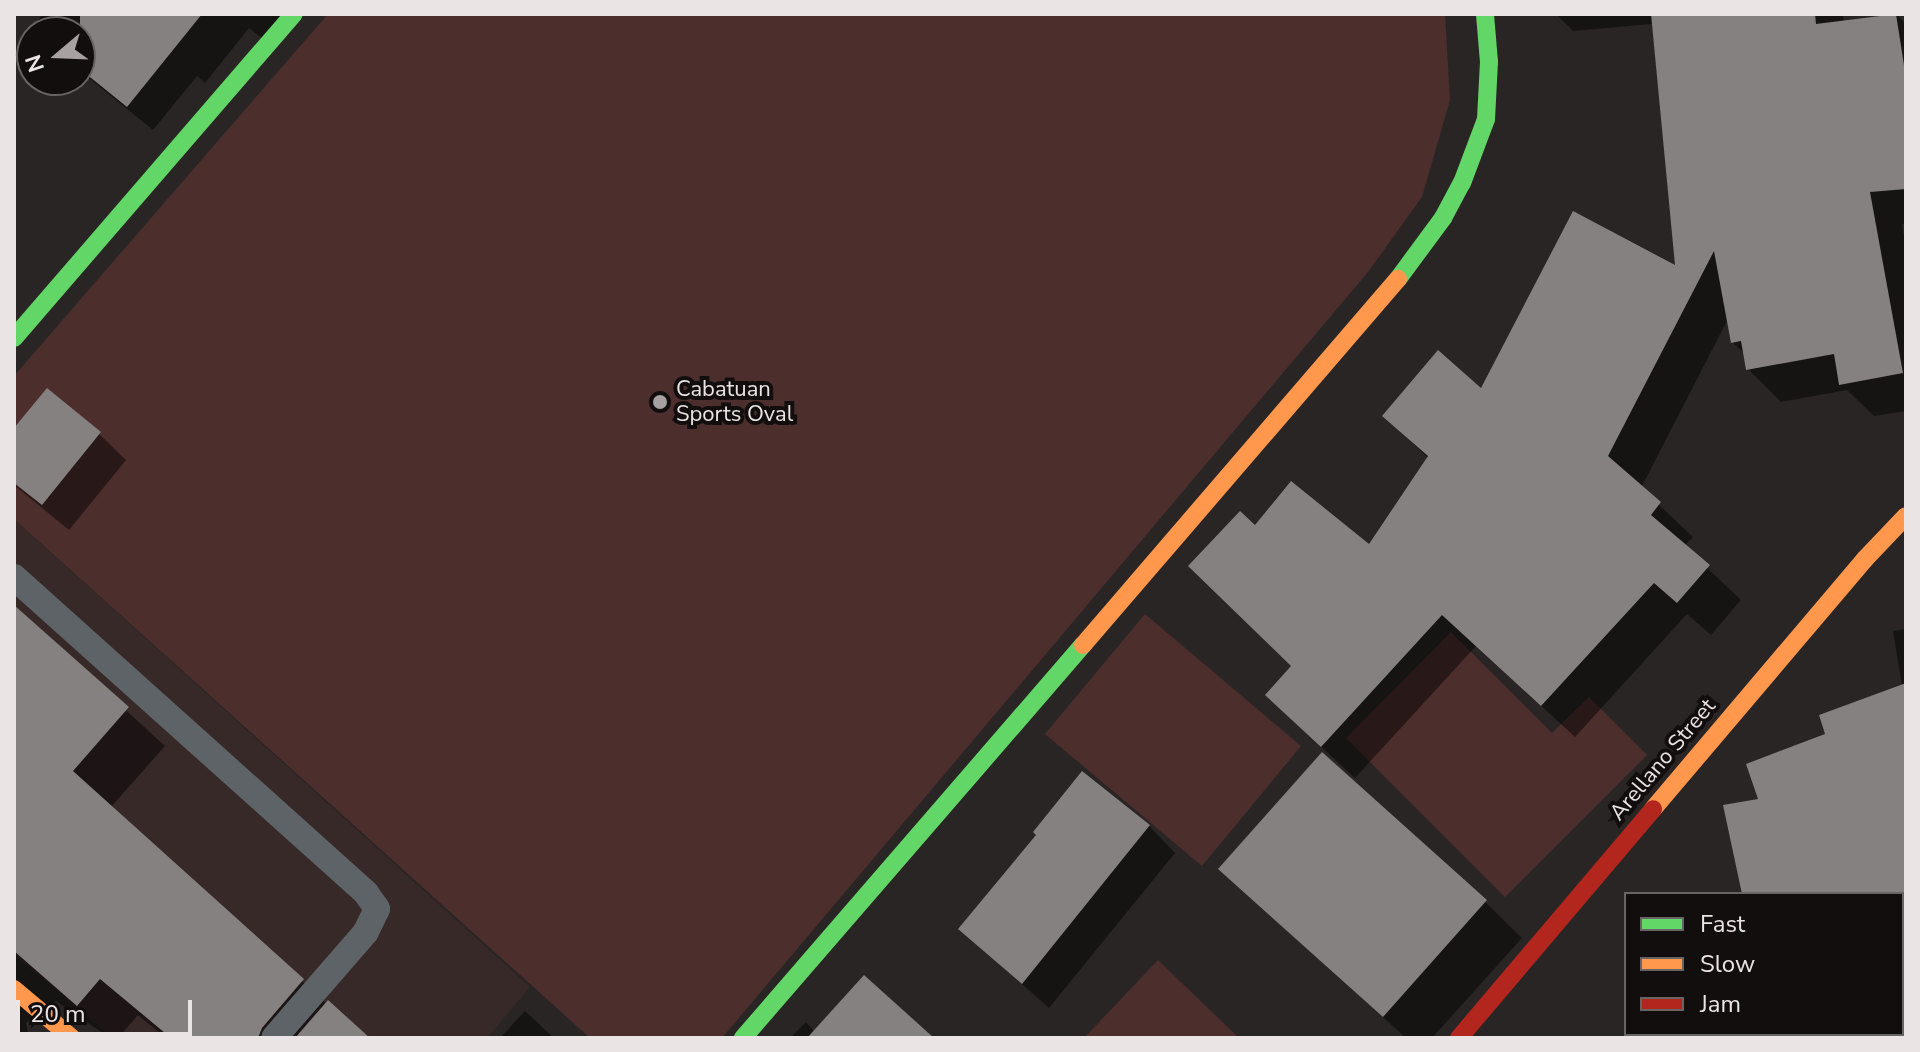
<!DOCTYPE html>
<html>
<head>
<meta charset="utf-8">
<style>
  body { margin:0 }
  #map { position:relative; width:1920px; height:1052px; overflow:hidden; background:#2a2525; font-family:"Nunito Sans",sans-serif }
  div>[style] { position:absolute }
  .built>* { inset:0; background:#372928 }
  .green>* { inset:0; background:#4c2e2c }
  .shadow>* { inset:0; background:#0007 }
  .building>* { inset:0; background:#858181 }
  .lane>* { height:26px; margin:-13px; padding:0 13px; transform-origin:13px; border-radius:13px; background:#5e6367 }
  .fast>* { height:18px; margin:-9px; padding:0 9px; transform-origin:9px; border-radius:9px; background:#63d668 }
  .slow>* { height:18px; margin:-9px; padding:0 9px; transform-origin:9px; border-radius:9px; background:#ff974d }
  .jam>* { height:18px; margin:-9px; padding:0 9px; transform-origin:9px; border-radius:9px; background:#b3261e }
  .dots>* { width:22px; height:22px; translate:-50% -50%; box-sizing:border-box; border:4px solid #120e0e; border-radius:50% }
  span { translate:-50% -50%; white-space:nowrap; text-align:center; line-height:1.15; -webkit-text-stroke:8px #120e0e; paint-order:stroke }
  .poi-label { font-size:22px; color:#eae4e4 }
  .left { translate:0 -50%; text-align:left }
  .street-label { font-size:22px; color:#eae4e4 }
  .frame { position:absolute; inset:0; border:16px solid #eae4e4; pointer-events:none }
  .legend { position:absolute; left:1624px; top:892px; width:280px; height:144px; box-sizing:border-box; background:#120e0e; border:2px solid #686464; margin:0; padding:10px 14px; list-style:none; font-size:24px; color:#eae4e4 }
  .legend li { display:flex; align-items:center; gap:16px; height:40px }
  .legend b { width:40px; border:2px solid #686464 }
  .north { position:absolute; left:16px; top:16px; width:80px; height:80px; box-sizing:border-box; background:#120e0e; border:2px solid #686464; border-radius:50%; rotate:251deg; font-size:22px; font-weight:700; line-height:32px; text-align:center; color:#eae4e4 }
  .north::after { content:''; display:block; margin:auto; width:28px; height:36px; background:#a7a1a1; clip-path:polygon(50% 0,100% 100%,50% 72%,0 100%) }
  .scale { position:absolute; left:16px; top:1000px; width:176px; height:36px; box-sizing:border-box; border:4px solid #eae4e4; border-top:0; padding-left:10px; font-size:24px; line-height:28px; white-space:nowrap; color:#eae4e4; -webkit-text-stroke:6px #120e0e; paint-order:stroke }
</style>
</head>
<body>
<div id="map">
  <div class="built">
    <i style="clip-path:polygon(14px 519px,530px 987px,487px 1038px,113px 1038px,14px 955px)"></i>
  </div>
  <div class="green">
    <i style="clip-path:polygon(328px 14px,1445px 14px,1450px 100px,1422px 197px,1368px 272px,722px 1038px,590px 1038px,14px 519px,14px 376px)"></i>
    <i style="clip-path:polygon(1145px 614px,1301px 746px,1202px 866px,1045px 734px)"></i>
    <i style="clip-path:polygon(1451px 632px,1552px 733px,1589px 697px,1647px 755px,1505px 897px,1346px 738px)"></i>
    <i style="clip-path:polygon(1158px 960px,1239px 1038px,1084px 1038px)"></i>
  </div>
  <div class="shadow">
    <i style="clip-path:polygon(43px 14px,283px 14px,263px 39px,249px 28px,205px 83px,197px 76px,153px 130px,80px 71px,80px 32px,37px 32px,32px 28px)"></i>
    <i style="clip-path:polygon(1556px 14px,1843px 14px,1844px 22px,1896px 14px,1906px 24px,1906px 224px,1902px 224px,1906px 246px,1906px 411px,1874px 416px,1847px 390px,1781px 402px,1748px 369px,1746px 355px,1732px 342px,1728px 319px,1641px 488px,1693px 537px,1684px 546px,1741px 600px,1711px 635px,1687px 614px,1575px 737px,1476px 646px,1355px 778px,1300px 727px,1293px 667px,1255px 528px,1369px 547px,1429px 459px,1385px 416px,1482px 391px,1677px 268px,1652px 24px,1573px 31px)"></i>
    <i style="clip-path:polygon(14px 431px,99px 434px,126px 460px,69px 530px,14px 485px)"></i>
    <i style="clip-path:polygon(14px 608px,165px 746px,111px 807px,327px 1004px,371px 1038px,166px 1038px,138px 1015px,118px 1038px,110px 1038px,56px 1001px,26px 1023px,29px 1038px,14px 1038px)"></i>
    <i style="clip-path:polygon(1906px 629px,1906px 1038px,1847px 1038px,1845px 1034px,1902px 1034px,1902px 894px,1744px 894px,1761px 800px,1827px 735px,1902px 686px,1893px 631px)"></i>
    <i style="clip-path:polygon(1082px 773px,1149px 826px,1175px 853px,1049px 1008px,960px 929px,1038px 835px)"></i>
    <i style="clip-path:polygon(1221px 869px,1485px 902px,1522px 938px,1432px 1038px,1406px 1038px)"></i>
    <i style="clip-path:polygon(525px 1011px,554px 1038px,500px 1038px)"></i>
    <i style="clip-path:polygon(806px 1022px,815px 1032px,929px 1038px,790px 1038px)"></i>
  </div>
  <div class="building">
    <i style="clip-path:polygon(80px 14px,202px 14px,127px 107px,80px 69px)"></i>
    <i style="clip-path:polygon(1651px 14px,1815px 14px,1816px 24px,1896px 14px,1906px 78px,1906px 189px,1870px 192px,1903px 373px,1839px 385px,1834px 354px,1746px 370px,1741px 341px,1731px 343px,1714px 251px,1608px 456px,1661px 502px,1651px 515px,1710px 565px,1677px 603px,1654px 583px,1541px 706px,1442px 615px,1321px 747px,1265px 695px,1291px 666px,1188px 566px,1240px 511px,1255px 525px,1291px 481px,1369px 544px,1428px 456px,1382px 416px,1438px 350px,1481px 388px,1573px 211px,1675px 265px)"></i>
    <i style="clip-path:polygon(47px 388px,101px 432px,42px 505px,14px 483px,14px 428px)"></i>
    <i style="clip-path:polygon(14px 605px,129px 707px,73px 771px,304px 979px,262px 1028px,258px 1038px,171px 1038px,100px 979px,77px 1006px,14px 951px)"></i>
    <i style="clip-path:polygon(1906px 683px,1906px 894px,1742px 894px,1723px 805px,1758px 799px,1746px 764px,1825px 734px,1819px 715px)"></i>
    <i style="clip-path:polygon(1322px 752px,1487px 900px,1383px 1017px,1218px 869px)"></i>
    <i style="clip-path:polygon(1082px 771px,1150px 825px,1022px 984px,958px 929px,1036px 835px,1033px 832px)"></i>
    <i style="clip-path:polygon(864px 975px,934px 1038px,807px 1038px)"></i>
    <i style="clip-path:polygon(328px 1000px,370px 1038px,295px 1038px)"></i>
  </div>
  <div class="lane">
    <i style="left:14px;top:577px;width:473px;rotate:41.9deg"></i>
    <i style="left:366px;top:893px;width:19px;rotate:55deg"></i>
    <i style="left:377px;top:909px;width:25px;rotate:116deg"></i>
    <i style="left:366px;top:932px;width:140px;rotate:131deg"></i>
  </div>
  <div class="fast">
    <i style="left:1398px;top:279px;width:76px;rotate:-53.6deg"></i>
    <i style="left:1443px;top:218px;width:40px;rotate:-62deg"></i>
    <i style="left:1462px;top:183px;width:68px;rotate:-69.4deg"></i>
    <i style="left:1486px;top:119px;width:57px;rotate:-87deg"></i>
    <i style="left:1489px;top:62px;width:48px;rotate:-94.8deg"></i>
    <i style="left:14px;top:338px;width:428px;rotate:-49.2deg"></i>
    <i style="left:743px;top:1038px;width:520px;rotate:-49.14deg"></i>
  </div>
  <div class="slow">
    <i style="left:1083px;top:645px;width:483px;rotate:-49.3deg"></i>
    <i style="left:1653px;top:809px;width:328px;rotate:-49.7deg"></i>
    <i style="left:1865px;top:559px;width:59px;rotate:-46.4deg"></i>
    <i style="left:14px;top:989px;width:76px;rotate:40.2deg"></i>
  </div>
  <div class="jam">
    <i style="left:1459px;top:1038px;width:300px;rotate:-49.7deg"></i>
  </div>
  <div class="dots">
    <i style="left:660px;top:402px;background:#a7a1a1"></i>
  </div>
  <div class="poi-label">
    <span class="left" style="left:676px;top:402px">Cabatuan<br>Sports Oval</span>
  </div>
  <div class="street-label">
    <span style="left:1663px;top:760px;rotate:-50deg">Arellano Street</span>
  </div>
  <div class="frame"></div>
  <ul class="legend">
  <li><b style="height:10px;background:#63d668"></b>Fast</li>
  <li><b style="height:10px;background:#ff974d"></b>Slow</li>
  <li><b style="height:10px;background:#b3261e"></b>Jam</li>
  </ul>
  <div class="north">N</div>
  <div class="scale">20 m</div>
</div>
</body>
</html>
